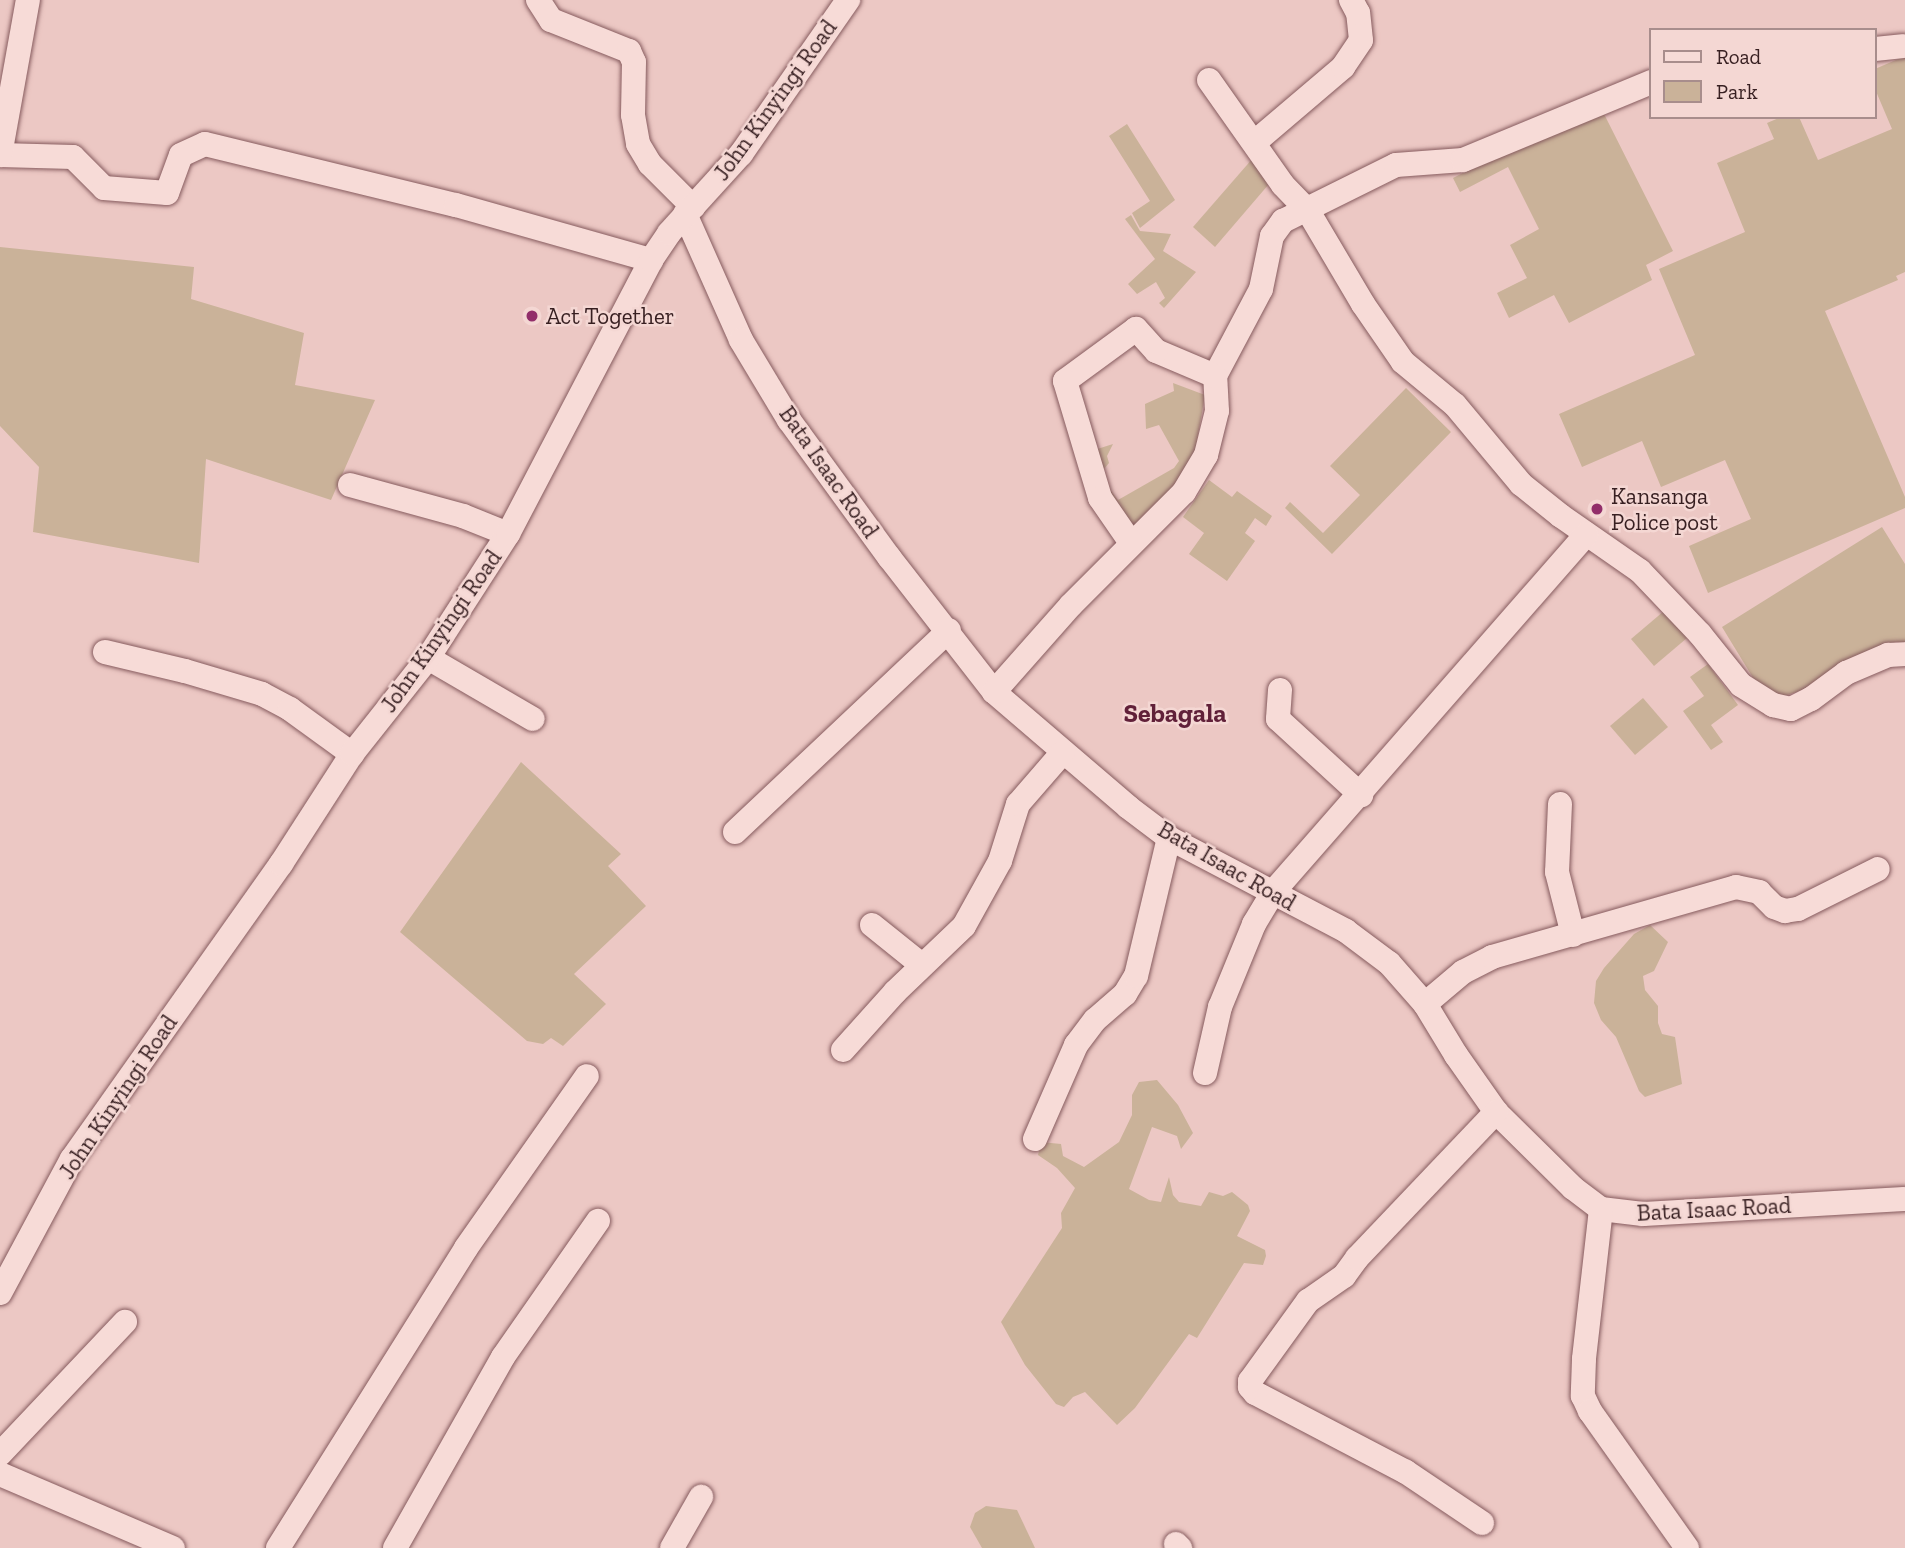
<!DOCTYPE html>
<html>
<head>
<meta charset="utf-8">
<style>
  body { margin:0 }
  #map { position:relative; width:1905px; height:1548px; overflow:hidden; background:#ecc8c4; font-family:"Zilla Slab",serif }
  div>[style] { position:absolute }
  .green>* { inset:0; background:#cab299 }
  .roads { filter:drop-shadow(0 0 2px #865b5e) drop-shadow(0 0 2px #865b5e) }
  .minor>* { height:24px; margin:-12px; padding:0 12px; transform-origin:12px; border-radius:12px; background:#f7dbd7 }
  .dots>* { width:19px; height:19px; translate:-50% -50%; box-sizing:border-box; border:4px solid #f4d7d3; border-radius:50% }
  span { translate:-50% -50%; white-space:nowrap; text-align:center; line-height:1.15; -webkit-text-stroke:5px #f4d7d3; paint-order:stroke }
  .street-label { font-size:23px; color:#371f21 }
  .poi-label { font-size:23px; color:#371f21 }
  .left { translate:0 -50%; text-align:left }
  .quarter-label { font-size:26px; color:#612039; font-weight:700 }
  .legend { position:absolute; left:1649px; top:28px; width:228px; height:91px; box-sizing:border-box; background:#f4d7d3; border:2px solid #a88d8c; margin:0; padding:9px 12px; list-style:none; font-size:21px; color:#371f21 }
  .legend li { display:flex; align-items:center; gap:14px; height:35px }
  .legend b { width:35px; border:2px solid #a88d8c }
</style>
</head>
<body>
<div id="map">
  <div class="green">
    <i style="clip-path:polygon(1905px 56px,1905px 272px,1896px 276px,1898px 280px,1825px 311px,1905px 497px,1905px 508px,1708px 593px,1689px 546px,1751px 519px,1725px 460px,1661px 487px,1642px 441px,1582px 467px,1559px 414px,1695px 355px,1659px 269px,1745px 232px,1717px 163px,1774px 139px,1767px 123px,1781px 117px,1799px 117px,1818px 160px,1892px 129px,1875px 89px,1875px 69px)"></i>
    <i style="clip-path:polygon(1599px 104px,1673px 251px,1646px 265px,1652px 280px,1569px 323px,1554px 295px,1509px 318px,1497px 293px,1527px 278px,1510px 245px,1539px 229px,1508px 167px,1460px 192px,1453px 178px)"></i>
    <i style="clip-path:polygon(1127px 124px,1175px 200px,1140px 228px,1132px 213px,1150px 201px,1109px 136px)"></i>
    <i style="clip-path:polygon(1253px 158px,1275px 177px,1215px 247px,1193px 227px)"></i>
    <i style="clip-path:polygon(1131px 215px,1140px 231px,1171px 234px,1163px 251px,1196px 272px,1164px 308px,1159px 303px,1165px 298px,1156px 282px,1137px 294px,1128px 284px,1155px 259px,1125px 219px)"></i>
    <i style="clip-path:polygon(0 247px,194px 267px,191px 299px,304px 333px,295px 385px,375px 400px,331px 500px,206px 459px,199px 563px,33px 532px,39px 467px,0 426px)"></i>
    <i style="clip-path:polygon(1173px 383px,1205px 395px,1193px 464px,1135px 529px,1124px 527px,1099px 494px,1091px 451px,1113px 444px,1107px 456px,1109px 463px,1099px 475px,1118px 500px,1174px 468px,1179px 461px,1159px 425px,1146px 429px,1145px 404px,1174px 391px)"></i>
    <i style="clip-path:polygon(1406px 388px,1451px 432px,1332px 554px,1285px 508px,1290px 502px,1323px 533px,1360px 495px,1330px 466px)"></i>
    <i style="clip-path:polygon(1209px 480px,1232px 497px,1237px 491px,1272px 516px,1266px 526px,1255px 518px,1245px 533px,1255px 541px,1227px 581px,1189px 554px,1204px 533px,1183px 517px)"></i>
    <i style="clip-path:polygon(1882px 527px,1905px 564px,1905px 645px,1896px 642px,1816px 686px,1774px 699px,1758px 686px,1722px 627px)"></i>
    <i style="clip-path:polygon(1664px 611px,1687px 638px,1654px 666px,1631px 639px)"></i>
    <i style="clip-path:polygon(1708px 664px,1738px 705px,1711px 725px,1723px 742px,1711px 750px,1683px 711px,1704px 696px,1690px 677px)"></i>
    <i style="clip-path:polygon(1643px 698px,1668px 727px,1635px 755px,1610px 726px)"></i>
    <i style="clip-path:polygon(521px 762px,621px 854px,608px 866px,646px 906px,574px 974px,606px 1004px,563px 1046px,551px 1038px,543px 1044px,527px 1041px,400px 932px)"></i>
    <i style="clip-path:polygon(1650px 925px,1668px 942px,1654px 971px,1643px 976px,1645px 990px,1658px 1006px,1658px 1023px,1662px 1034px,1675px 1037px,1682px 1084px,1645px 1097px,1639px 1091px,1616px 1037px,1601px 1020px,1594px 1003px,1596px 981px,1604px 968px,1634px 934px)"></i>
    <i style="clip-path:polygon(1157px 1080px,1178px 1105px,1193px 1133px,1181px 1149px,1177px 1136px,1152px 1127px,1129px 1189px,1149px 1200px,1161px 1202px,1169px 1177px,1173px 1195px,1179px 1202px,1201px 1206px,1209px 1192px,1223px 1196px,1232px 1192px,1248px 1205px,1250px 1211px,1237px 1236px,1265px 1250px,1266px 1256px,1263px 1265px,1244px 1263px,1197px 1338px,1189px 1334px,1135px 1408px,1117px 1425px,1085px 1392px,1073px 1397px,1064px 1407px,1056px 1404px,1025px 1365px,1001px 1322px,1062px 1228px,1061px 1213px,1075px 1188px,1057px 1168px,1038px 1155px,1041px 1142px,1061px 1144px,1063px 1156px,1084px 1167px,1119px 1142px,1132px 1115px,1132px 1095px,1139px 1082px)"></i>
    <i style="clip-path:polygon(986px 1506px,1017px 1510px,1035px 1548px,982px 1548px,970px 1527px,975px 1513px)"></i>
  </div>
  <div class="roads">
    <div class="minor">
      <i style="left:538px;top:0;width:24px;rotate:57deg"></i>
      <i style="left:551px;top:20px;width:84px;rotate:21.7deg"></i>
      <i style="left:629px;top:51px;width:12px;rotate:66deg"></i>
      <i style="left:634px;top:62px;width:53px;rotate:91.1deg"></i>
      <i style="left:633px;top:115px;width:29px;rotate:80deg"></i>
      <i style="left:638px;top:144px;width:23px;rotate:59deg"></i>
      <i style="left:650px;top:164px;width:61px;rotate:45deg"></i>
      <i style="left:1875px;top:49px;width:28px;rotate:-6deg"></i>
      <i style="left:1209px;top:80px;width:128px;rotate:54.8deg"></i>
      <i style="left:1283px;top:185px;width:36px;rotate:46deg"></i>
      <i style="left:1308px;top:211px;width:108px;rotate:59.4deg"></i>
      <i style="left:1363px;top:304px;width:70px;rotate:55.4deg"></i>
      <i style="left:1403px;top:362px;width:67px;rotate:39.6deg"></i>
      <i style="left:1455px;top:405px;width:103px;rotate:50.1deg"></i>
      <i style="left:1521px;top:484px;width:51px;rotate:38.7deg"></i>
      <i style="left:1561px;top:516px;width:96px;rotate:34.8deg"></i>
      <i style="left:1640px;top:571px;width:87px;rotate:46.4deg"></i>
      <i style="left:1700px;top:634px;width:65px;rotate:51.2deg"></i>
      <i style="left:1741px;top:685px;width:38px;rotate:32deg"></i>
      <i style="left:1773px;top:705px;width:18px;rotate:13deg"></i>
      <i style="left:1791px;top:709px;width:22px;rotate:-27deg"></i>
      <i style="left:1811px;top:699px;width:44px;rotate:-36.6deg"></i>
      <i style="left:1846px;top:673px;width:46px;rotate:-23.2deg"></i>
      <i style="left:1888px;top:655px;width:17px;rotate:-3deg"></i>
      <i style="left:1255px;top:142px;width:116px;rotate:-40.4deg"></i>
      <i style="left:1343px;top:67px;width:32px;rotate:-56deg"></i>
      <i style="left:1361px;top:40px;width:27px;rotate:-96deg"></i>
      <i style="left:1358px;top:13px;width:15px;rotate:-118deg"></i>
      <i style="left:0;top:155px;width:73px;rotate:1.6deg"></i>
      <i style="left:73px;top:157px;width:44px;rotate:45deg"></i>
      <i style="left:104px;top:188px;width:63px;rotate:4.5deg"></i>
      <i style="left:167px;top:193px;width:40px;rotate:-69.8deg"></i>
      <i style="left:181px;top:155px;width:26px;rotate:-25deg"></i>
      <i style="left:205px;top:144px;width:258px;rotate:13.7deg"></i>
      <i style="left:456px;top:205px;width:203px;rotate:15.8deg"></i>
      <i style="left:0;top:155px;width:158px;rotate:-79.8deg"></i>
      <i style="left:685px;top:214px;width:138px;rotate:66deg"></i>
      <i style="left:741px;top:340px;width:93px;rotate:59deg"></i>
      <i style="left:789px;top:420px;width:170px;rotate:53.9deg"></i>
      <i style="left:889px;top:557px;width:171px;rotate:52.1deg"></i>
      <i style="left:994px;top:692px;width:177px;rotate:40.6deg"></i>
      <i style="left:1128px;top:807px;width:51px;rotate:37.1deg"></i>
      <i style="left:1169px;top:838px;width:200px;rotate:27.7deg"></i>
      <i style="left:1346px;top:931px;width:54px;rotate:36.7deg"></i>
      <i style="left:1389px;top:963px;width:55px;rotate:48.7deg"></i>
      <i style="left:1425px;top:1004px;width:60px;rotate:58.7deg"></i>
      <i style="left:1456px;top:1055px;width:70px;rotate:54.9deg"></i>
      <i style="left:1496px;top:1112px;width:108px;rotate:44.6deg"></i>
      <i style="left:1573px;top:1188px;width:35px;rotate:37deg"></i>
      <i style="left:1601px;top:1209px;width:42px;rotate:6.8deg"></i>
      <i style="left:1643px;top:1214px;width:262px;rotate:-3.3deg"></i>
      <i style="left:1215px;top:376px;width:98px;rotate:-62.1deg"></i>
      <i style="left:1261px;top:289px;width:54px;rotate:-78.3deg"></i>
      <i style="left:1272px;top:236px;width:19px;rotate:-54deg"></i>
      <i style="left:1283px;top:221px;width:126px;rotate:-26.4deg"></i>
      <i style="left:1396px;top:165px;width:67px;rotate:-4.3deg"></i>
      <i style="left:1463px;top:160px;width:204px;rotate:-22.5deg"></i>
      <i style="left:350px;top:485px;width:117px;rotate:15.3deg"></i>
      <i style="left:463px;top:516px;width:48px;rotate:21.8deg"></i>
      <i style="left:105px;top:652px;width:82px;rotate:13.4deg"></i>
      <i style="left:185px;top:671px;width:80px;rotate:16.6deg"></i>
      <i style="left:262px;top:694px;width:32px;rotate:28deg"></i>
      <i style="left:290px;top:709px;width:77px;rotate:36deg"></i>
      <i style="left:428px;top:658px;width:121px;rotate:30.2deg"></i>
      <i style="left:1280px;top:690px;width:29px;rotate:94deg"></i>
      <i style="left:1278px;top:719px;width:113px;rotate:42.5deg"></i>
      <i style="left:994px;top:692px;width:116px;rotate:-48.5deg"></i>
      <i style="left:1071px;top:605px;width:160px;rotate:-45deg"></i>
      <i style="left:1184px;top:492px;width:43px;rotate:-59.3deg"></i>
      <i style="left:1206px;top:455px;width:45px;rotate:-76deg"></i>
      <i style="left:1217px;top:411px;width:35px;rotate:-93deg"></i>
      <i style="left:1215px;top:376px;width:64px;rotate:-157deg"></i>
      <i style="left:1156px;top:351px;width:30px;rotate:-132deg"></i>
      <i style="left:1136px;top:329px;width:88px;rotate:143.8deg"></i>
      <i style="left:1065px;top:381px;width:122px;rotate:73.3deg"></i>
      <i style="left:1100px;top:498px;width:55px;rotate:55.4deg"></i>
      <i style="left:1560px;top:804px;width:68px;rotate:92.5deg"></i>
      <i style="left:1557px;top:872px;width:65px;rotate:75.7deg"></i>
      <i style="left:735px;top:832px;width:294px;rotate:-43.3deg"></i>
      <i style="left:872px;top:925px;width:64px;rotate:38.7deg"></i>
      <i style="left:1425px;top:1004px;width:50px;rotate:-40.1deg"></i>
      <i style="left:1463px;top:972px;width:33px;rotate:-27deg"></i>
      <i style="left:1492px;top:957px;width:254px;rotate:-16deg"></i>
      <i style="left:1736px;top:887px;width:24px;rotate:12deg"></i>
      <i style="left:1759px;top:892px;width:21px;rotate:45deg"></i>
      <i style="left:1774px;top:907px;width:12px;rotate:20deg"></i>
      <i style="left:1785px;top:911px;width:13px;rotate:-9deg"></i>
      <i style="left:1798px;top:909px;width:89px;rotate:-26.6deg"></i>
      <i style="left:843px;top:1050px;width:78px;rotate:-48.1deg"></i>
      <i style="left:895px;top:992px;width:95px;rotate:-43.7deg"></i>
      <i style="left:964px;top:926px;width:74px;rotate:-61deg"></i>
      <i style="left:1000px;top:861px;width:60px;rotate:-72.5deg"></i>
      <i style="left:1018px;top:804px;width:69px;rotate:-49.1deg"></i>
      <i style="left:1205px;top:1073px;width:68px;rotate:-77.2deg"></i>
      <i style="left:1220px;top:1007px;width:90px;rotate:-67.7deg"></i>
      <i style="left:1254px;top:924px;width:39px;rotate:-59deg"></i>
      <i style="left:1274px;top:891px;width:474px;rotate:-48.8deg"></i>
      <i style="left:1035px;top:1139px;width:103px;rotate:-66.4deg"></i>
      <i style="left:1076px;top:1045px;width:31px;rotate:-53deg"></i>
      <i style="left:1095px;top:1020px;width:40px;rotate:-41deg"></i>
      <i style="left:1125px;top:994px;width:21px;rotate:-59deg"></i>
      <i style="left:1136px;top:976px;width:142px;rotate:-76.6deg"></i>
      <i style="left:1601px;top:1209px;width:151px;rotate:96.5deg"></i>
      <i style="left:1584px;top:1359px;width:37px;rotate:92deg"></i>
      <i style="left:1583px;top:1396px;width:17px;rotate:65deg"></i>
      <i style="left:1590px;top:1411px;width:168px;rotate:54.7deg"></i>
      <i style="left:0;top:1293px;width:152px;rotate:-61.8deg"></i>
      <i style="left:72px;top:1159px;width:362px;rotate:-54.7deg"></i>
      <i style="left:281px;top:864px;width:131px;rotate:-57.2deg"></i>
      <i style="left:352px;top:754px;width:122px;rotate:-51.6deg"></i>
      <i style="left:428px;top:658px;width:148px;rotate:-57.2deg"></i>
      <i style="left:508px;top:534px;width:309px;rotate:-62.4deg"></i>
      <i style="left:651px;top:260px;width:32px;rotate:-56deg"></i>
      <i style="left:669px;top:233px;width:107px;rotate:-47.7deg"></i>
      <i style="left:741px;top:154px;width:188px;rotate:-55.2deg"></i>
      <i style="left:0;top:1454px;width:182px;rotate:-46.6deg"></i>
      <i style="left:0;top:1474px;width:188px;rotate:23.2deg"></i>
      <i style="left:1482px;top:1523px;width:92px;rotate:-146.1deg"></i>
      <i style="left:1406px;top:1472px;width:170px;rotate:-152.4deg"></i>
      <i style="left:1255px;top:1393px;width:8px;rotate:-130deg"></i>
      <i style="left:1250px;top:1387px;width:6px;rotate:-90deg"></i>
      <i style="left:1250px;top:1381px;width:99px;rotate:-54.1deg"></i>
      <i style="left:1308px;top:1301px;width:44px;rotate:-34.8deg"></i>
      <i style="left:1344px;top:1276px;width:22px;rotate:-54deg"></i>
      <i style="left:1357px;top:1258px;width:202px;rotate:-46.4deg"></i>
      <i style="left:1176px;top:1544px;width:6px;rotate:45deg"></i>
      <i style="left:278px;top:1548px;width:354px;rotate:-57.9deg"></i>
      <i style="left:466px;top:1248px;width:210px;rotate:-54.9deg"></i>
      <i style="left:395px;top:1548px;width:219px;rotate:-60.5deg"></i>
      <i style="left:503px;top:1357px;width:166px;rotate:-55.1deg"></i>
      <i style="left:672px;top:1548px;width:59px;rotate:-60.4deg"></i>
    </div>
  </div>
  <div class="dots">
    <i style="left:532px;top:316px;background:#922e6a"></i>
    <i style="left:1597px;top:509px;background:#922e6a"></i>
  </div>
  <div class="street-label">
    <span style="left:775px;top:100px;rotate:-54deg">John Kinyingi Road</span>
    <span style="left:829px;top:472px;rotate:55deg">Bata Isaac Road</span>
    <span style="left:441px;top:631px;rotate:-55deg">John Kinyingi Road</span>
    <span style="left:1227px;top:866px;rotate:30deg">Bata Isaac Road</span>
    <span style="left:118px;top:1097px;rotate:-56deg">John Kinyingi Road</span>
    <span style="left:1714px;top:1209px;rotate:-3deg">Bata Isaac Road</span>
  </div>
  <div class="poi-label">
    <span class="left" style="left:546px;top:316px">Act Together</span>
    <span class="left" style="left:1611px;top:509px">Kansanga<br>Police post</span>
  </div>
  <div class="quarter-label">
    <span style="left:1175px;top:714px">Sebagala</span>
  </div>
  <ul class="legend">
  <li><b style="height:9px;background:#f7dbd7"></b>Road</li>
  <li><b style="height:19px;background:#cab299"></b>Park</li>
  </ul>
</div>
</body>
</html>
